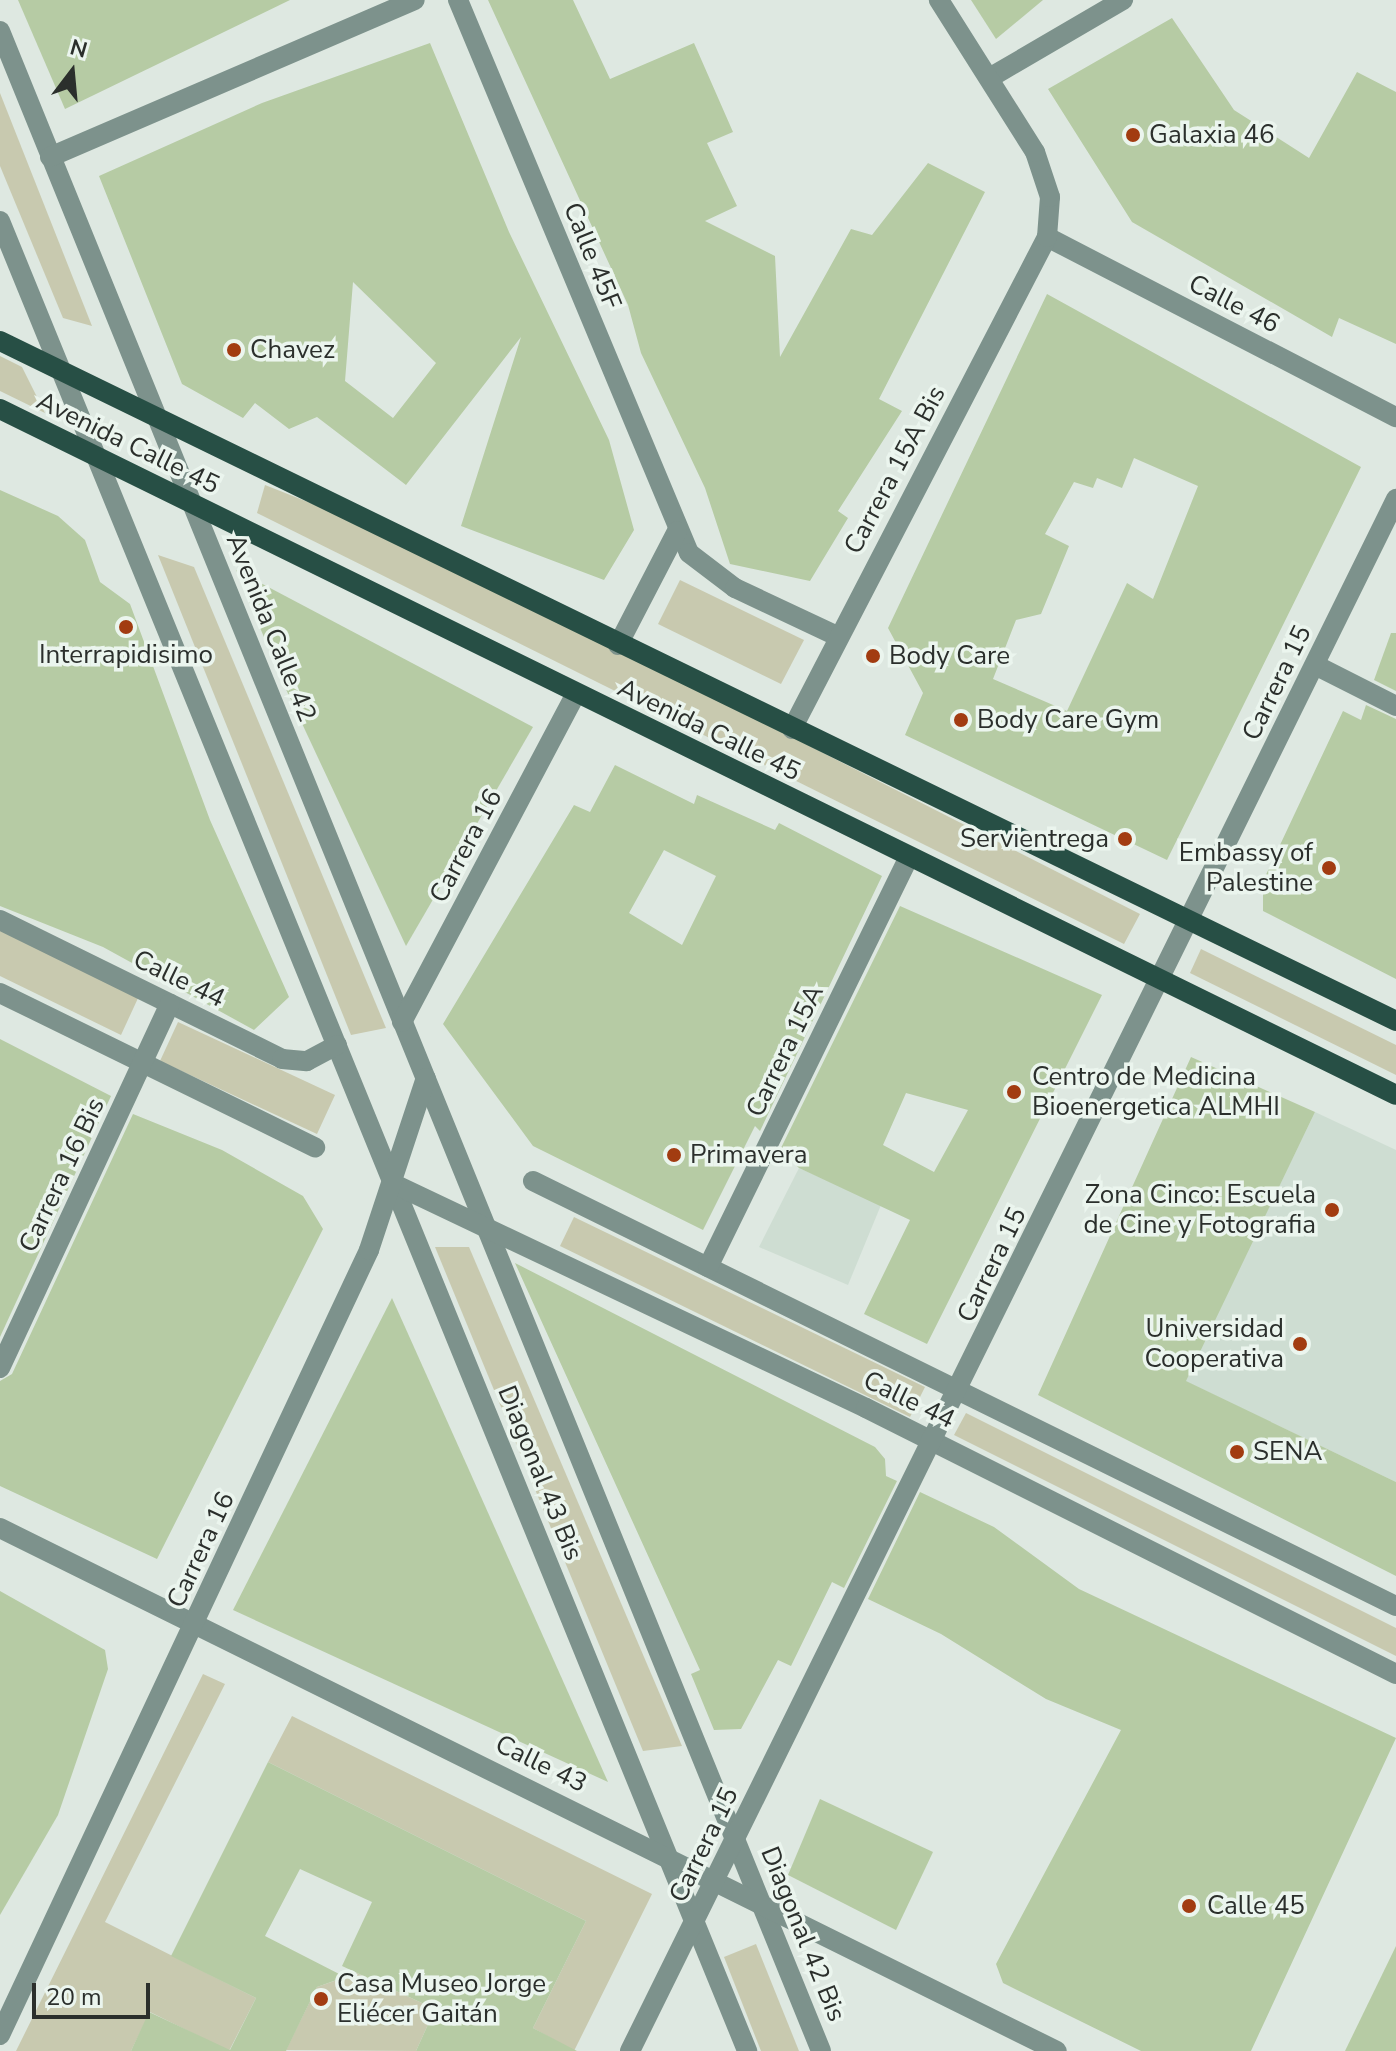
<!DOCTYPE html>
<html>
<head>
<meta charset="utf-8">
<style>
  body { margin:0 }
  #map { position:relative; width:1396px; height:2051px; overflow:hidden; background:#dee8e1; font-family:"Nunito Sans",sans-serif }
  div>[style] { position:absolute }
  .built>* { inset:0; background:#ceddd2 }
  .green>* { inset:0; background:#c8c9af }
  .building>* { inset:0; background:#b6cba4 }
  .minor>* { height:20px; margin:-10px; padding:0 10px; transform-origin:10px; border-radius:10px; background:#7d928c }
  .major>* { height:20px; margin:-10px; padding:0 10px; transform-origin:10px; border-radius:10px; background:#274f45 }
  .dots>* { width:22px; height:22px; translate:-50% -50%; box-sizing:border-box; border:4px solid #ebf5ee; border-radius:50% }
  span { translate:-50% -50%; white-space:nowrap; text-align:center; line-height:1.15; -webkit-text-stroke:7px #ebf5ee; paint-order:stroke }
  .poi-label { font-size:26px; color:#2b2f2c }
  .left { translate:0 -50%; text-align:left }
  .right { translate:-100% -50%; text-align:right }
  .street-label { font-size:26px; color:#2b2f2c }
  .north { position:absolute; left:32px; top:32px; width:80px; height:80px; -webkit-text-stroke:6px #ebf5ee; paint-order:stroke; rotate:16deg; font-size:22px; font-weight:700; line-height:32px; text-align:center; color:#2b2f2c }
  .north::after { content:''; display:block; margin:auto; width:28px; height:36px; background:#2b2f2c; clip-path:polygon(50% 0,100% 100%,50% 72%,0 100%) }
  .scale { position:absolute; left:32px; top:1983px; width:118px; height:36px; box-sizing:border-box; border:4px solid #2b2f2c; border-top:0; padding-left:10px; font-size:24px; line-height:28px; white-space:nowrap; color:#2b2f2c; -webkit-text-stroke:6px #ebf5ee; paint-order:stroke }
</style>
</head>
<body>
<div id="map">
  <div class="built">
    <i style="clip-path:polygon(1315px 1112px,1396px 1150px,1396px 1482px,1185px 1381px)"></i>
    <i style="clip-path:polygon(799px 1168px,881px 1205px,848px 1285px,759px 1247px)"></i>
  </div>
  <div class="green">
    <i style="clip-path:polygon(0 93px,92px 326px,63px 318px,0 166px)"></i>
    <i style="clip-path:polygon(0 356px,22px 367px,45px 413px,0 391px)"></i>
    <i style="clip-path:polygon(265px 485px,404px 540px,1140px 914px,1124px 944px,257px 513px)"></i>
    <i style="clip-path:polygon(158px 555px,194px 567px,386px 1028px,351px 1035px)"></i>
    <i style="clip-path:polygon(680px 580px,804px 640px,781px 684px,658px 624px)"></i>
    <i style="clip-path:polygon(0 928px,139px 996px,121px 1035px,0 976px)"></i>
    <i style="clip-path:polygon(1201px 949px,1396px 1045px,1396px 1075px,1190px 973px)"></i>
    <i style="clip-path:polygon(178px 1022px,335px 1095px,317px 1134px,160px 1061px)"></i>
    <i style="clip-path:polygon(574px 1217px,925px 1387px,910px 1417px,560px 1246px)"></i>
    <i style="clip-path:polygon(435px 1247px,469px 1247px,682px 1746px,643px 1751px)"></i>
    <i style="clip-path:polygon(966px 1413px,1396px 1628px,1396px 1656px,954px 1435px)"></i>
    <i style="clip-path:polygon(203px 1674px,225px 1684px,105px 1922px,256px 1998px,229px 2051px,150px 2012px,131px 2051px,16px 2051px)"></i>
    <i style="clip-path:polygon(292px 1716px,652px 1894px,574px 2051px,533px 2028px,586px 1921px,268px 1762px)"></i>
    <i style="clip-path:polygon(756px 1944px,799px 2051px,761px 2051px,724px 1957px)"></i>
    <i style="clip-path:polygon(357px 1973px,435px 2009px,416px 2051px,286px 2050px,317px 1987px)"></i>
  </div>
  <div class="building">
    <i style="clip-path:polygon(18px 0,290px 0,65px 109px)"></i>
    <i style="clip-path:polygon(488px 0,573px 0,610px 79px,694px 43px,733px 132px,707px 143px,737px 206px,705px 221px,775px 256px,780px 357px,851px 229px,872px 235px,928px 163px,985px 192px,879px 399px,902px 411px,838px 511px,848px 518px,810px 581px,730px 564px,705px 488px,641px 353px,628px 305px)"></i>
    <i style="clip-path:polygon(971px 0,1043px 0,996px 39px)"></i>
    <i style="clip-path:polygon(1172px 18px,1234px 110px,1309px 158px,1357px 72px,1396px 92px,1396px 344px,1339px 318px,1332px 337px,1132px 222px,1048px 89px)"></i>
    <i style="clip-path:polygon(evenodd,430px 43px,509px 232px,609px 440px,634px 530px,604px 580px,461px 526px,521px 337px,406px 485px,317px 417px,289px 429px,255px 403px,243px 418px,182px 384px,99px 176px,262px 103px,430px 43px,353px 282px,436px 363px,393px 418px,345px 381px,353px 282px)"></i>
    <i style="clip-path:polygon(evenodd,1047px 294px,1361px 467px,1167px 860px,905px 735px,923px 693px,888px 628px,1047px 294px,1134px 458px,1198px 486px,1153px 599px,1127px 583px,1067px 711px,993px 679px,1016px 620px,1041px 614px,1069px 546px,1045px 534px,1074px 482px,1093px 488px,1097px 478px,1122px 488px,1134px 458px)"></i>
    <i style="clip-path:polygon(0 490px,58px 516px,85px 540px,100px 582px,130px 604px,210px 820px,289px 997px,254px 1030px,103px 947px,0 906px)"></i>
    <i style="clip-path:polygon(236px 570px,533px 727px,406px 946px,284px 685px)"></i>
    <i style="clip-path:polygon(1391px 633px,1396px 633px,1396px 691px,1374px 680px)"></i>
    <i style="clip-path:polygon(1366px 705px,1396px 719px,1396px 979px,1263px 911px,1263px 881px,1343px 711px,1361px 720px)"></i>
    <i style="clip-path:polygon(evenodd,615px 765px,694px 804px,697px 795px,775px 830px,779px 823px,882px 876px,760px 1131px,755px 1126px,703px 1230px,533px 1146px,443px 1024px,574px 805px,590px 812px,615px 765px,664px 850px,716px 876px,682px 945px,629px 913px,664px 850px)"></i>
    <i style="clip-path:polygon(evenodd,900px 906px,1102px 995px,927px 1344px,864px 1314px,910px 1220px,799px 1168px,780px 1150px,900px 906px,906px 1093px,968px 1110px,934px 1172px,883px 1145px,906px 1093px)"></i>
    <i style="clip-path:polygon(0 1039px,111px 1096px,0 1337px)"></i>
    <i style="clip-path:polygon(1191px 1057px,1315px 1112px,1186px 1381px,1396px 1482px,1396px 1576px,1038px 1395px)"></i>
    <i style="clip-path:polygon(133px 1114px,222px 1150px,303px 1196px,323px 1229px,157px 1559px,0 1486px,0 1381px,12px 1374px)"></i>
    <i style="clip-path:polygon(515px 1263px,875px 1447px,885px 1459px,886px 1476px,897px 1481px,844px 1588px,832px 1582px,791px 1666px,778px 1660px,741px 1729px,714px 1730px,691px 1674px,700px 1670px)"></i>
    <i style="clip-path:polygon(392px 1298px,465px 1461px,608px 1782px,233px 1610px)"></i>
    <i style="clip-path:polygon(920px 1492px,994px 1527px,1079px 1589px,1396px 1738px,1251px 2051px,1141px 2051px,1003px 1983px,996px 1964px,1121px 1730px,1046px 1699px,941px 1634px,868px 1599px)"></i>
    <i style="clip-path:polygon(0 1591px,105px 1650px,108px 1669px,58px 1815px,0 1915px)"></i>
    <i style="clip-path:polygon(268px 1762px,586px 1921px,533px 2028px,577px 2051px,416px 2051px,435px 2009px,342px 1966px,372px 1902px,300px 1869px,265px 1936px,345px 1977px,317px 1987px,286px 2051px,131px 2051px,149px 2012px,230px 2050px,256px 1998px,171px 1956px)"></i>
    <i style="clip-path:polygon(820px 1799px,933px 1852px,896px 1930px,788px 1875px)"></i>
    <i style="clip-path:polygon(1396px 1946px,1396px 2051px,1345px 2051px)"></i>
  </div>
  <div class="minor">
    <i style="left:458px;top:0;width:599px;rotate:67.33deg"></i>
    <i style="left:689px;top:553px;width:58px;rotate:37.3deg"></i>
    <i style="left:735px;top:588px;width:113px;rotate:25.2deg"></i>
    <i style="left:0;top:31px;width:2180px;rotate:67.88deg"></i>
    <i style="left:991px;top:77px;width:153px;rotate:-30.3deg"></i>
    <i style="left:50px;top:157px;width:397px;rotate:-23.3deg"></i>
    <i style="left:0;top:221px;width:1977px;rotate:67.79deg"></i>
    <i style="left:1047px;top:237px;width:393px;rotate:27.3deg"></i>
    <i style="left:618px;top:645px;width:128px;rotate:-62.6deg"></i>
    <i style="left:1315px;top:665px;width:91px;rotate:26.8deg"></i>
    <i style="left:792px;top:729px;width:554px;rotate:-62.6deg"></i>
    <i style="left:1047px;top:237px;width:40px;rotate:-85.7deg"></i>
    <i style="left:1050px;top:197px;width:47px;rotate:-108.4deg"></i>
    <i style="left:1035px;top:152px;width:180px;rotate:-122.3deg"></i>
    <i style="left:0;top:920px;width:314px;rotate:26.2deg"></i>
    <i style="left:282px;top:1059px;width:25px;rotate:5deg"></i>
    <i style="left:307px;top:1061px;width:34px;rotate:-28deg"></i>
    <i style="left:0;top:993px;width:351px;rotate:26.1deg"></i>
    <i style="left:402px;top:1022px;width:371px;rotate:-62.1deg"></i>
    <i style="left:533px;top:1181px;width:962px;rotate:26.22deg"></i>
    <i style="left:394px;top:1184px;width:522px;rotate:25.39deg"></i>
    <i style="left:866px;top:1408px;width:593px;rotate:26.65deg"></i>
    <i style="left:708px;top:1267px;width:457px;rotate:-63.9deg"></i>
    <i style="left:0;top:1368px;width:402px;rotate:-65deg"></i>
    <i style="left:0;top:1528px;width:1179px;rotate:26.33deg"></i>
    <i style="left:0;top:2035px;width:867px;rotate:-64.82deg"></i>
    <i style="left:369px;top:1250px;width:181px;rotate:-71.7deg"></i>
    <i style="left:630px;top:2051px;width:1731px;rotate:-63.73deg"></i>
  </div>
  <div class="major">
    <i style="left:0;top:341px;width:1553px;rotate:25.97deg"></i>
    <i style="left:0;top:409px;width:1555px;rotate:26.17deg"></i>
  </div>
  <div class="dots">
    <i style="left:1133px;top:135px;background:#a23c11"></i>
    <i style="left:234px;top:350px;background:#a23c11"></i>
    <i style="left:126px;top:627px;background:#a23c11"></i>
    <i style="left:873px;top:656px;background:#a23c11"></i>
    <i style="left:961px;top:720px;background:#a23c11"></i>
    <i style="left:1125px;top:839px;background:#a23c11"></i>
    <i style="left:1329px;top:868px;background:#a23c11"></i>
    <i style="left:1014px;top:1092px;background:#a23c11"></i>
    <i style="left:674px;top:1155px;background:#a23c11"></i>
    <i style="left:1332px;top:1210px;background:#a23c11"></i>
    <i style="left:1300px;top:1344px;background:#a23c11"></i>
    <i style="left:1237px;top:1452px;background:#a23c11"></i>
    <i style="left:1189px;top:1906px;background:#a23c11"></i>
    <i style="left:321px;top:1999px;background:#a23c11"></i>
  </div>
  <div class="poi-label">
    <span class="left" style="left:1149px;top:135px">Galaxia 46</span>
    <span class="left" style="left:250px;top:350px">Chavez</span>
    <span style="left:126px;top:655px">Interrapidisimo</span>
    <span class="left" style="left:889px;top:656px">Body Care</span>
    <span class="left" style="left:977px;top:720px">Body Care Gym</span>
    <span class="right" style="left:1109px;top:839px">Servientrega</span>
    <span class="right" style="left:1313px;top:868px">Embassy of<br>Palestine</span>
    <span class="left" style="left:1032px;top:1092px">Centro de Medicina<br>Bioenergetica ALMHI</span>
    <span class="left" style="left:690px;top:1155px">Primavera</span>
    <span class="right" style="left:1316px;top:1210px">Zona Cinco: Escuela<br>de Cine y Fotografia</span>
    <span class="right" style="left:1284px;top:1344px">Universidad<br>Cooperativa</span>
    <span class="left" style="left:1253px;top:1452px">SENA</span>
    <span class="left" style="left:1207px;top:1906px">Calle 45</span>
    <span class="left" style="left:337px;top:1999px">Casa Museo Jorge<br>Eliécer Gaitán</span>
  </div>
  <div class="street-label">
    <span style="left:592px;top:256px;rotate:68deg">Calle 45F</span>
    <span style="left:1234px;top:304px;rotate:27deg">Calle 46</span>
    <span style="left:128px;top:443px;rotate:26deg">Avenida Calle 45</span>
    <span style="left:895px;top:470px;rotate:-62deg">Carrera 15A Bis</span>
    <span style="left:271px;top:628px;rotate:68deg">Avenida Calle 42</span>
    <span style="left:1277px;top:683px;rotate:-64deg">Carrera 15</span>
    <span style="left:709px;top:730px;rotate:26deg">Avenida Calle 45</span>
    <span style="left:466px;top:846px;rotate:-62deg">Carrera 16</span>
    <span style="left:179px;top:979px;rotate:26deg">Calle 44</span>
    <span style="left:785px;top:1051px;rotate:-64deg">Carrera 15A</span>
    <span style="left:62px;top:1175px;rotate:-65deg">Carrera 16 Bis</span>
    <span style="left:992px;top:1265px;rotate:-64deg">Carrera 15</span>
    <span style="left:909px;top:1400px;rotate:26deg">Calle 44</span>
    <span style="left:540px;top:1473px;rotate:68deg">Diagonal 43 Bis</span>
    <span style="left:201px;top:1550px;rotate:-65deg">Carrera 16</span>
    <span style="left:541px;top:1764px;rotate:26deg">Calle 43</span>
    <span style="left:704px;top:1845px;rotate:-64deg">Carrera 15</span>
    <span style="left:803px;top:1934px;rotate:68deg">Diagonal 42 Bis</span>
  </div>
  <div class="north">N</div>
  <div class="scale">20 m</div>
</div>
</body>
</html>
